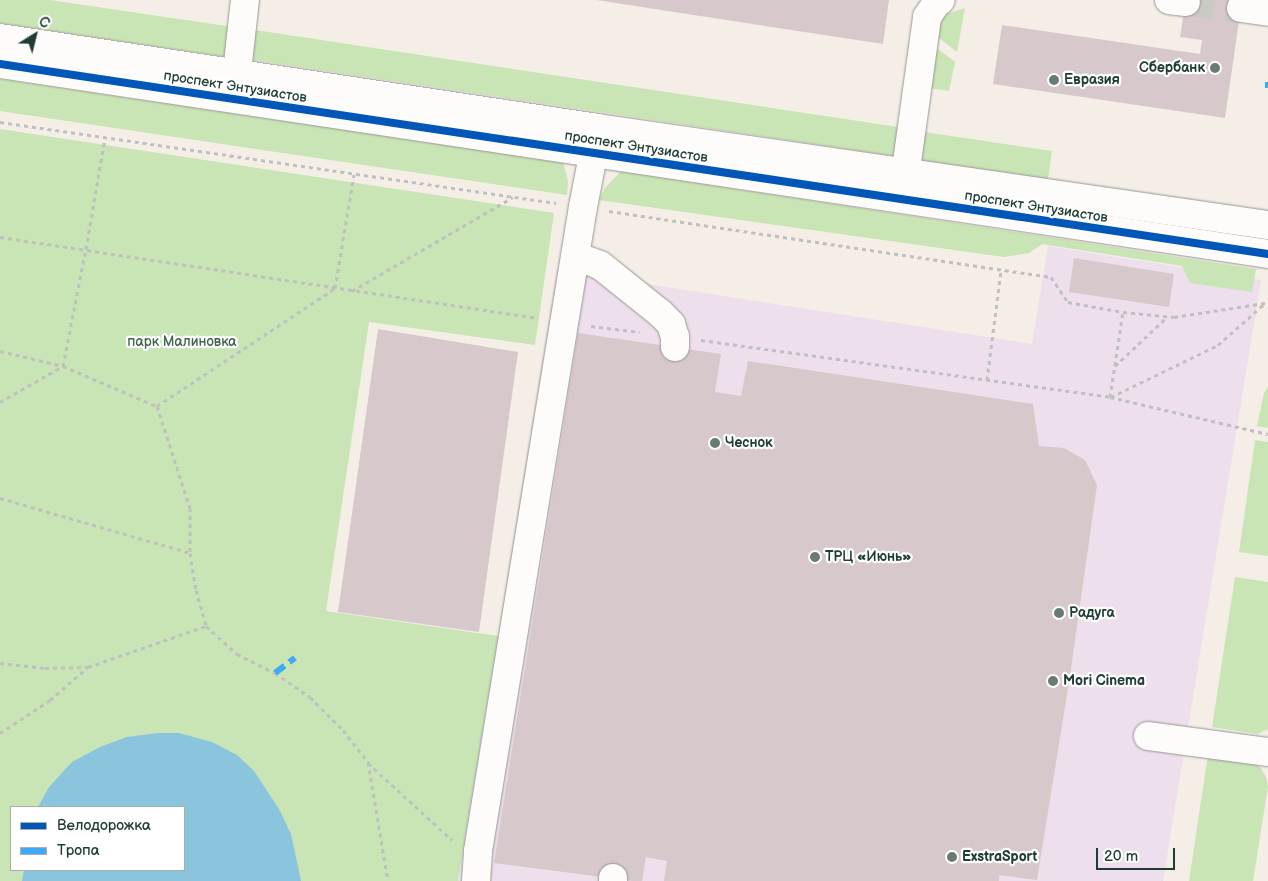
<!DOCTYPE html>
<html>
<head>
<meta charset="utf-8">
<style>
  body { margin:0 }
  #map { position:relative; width:1268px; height:881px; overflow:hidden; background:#f4eee7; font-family:"Balsamiq Sans",sans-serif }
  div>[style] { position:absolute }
  .built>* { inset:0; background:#eddfeb }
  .green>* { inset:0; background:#c9e4b5 }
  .water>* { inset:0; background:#8ac4dd }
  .building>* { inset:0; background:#d7c8cc }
  .minor-tunnel>* { height:28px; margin-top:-14px; transform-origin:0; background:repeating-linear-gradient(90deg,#c9cbc3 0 28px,transparent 0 42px) }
  .path>* { height:3px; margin-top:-1.5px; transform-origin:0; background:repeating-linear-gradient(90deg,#bfc1bf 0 4px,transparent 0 8px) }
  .roads { filter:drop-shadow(0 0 1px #959792) drop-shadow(0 0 1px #959792) }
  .minor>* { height:28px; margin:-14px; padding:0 14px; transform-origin:14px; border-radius:14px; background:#fdfcfb }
  .quiet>* { height:6px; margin-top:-3px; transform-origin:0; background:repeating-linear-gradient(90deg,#3fa9f5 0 12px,transparent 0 18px) }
  .cycleway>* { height:8px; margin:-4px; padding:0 4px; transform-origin:4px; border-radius:4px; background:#0057b8 }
  .dots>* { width:14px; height:14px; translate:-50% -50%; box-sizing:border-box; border:2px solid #fff; border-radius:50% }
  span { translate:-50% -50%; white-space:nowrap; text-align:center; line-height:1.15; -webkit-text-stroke:4.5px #fff; paint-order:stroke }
  .poi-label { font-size:14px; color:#1f3d34; font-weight:700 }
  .right { translate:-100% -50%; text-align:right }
  .left { translate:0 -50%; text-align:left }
  .street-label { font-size:14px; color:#1f3d34 }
  .park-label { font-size:14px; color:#41654a }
  .legend { position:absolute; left:10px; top:806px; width:175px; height:65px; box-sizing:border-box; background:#fff; border:1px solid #a5b1ae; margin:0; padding:6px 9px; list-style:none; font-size:15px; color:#1f3d34 }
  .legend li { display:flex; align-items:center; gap:10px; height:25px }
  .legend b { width:25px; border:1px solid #a5b1ae }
  .north { position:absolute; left:10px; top:10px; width:50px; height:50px; -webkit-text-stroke:4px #fff; paint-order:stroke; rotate:36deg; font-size:14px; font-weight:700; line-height:20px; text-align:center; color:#1f3d34 }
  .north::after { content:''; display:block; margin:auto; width:18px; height:22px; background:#1f3d34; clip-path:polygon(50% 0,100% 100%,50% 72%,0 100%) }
  .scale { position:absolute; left:1096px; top:848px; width:79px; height:22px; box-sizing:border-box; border:2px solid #1f3d34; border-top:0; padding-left:6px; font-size:15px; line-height:18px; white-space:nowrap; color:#1f3d34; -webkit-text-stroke:4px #fff; paint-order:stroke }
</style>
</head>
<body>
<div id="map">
  <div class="built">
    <i style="clip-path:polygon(1048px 246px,1261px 280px,1163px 881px,458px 881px,557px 270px,1032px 344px)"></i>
  </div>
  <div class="green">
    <i style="clip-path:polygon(0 0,50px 0,233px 27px,227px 57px,0 23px)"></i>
    <i style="clip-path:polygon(965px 8px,957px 52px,935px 35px,941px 19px,947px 14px)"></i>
    <i style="clip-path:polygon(255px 30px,898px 127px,893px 156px,254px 60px,252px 49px)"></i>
    <i style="clip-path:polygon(934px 46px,955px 62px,949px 91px,928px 88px)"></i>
    <i style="clip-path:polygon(0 79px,563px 162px,568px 181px,567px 195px,0 111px)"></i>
    <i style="clip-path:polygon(evenodd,0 129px,554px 213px,535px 345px,369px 322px,326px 611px,498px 636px,458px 881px,0 881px,0 129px,11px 807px,184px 807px,184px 870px,11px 870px,11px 807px)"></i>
    <i style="clip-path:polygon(924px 132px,1052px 151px,1048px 179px,920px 160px)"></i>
    <i style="clip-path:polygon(621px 171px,625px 172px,1256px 269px,1252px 292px,1190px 283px,1182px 266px,1042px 244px,1029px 253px,1004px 257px,599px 200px,605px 188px)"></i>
    <i style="clip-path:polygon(1268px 387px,1268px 428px,1257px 426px,1264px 393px)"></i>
    <i style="clip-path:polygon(1255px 440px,1268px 442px,1268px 556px,1239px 552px)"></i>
    <i style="clip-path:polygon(1235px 577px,1268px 582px,1268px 729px,1257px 734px,1212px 727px)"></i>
    <i style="clip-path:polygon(1208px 754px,1250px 761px,1260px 767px,1266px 777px,1268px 787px,1253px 881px,1189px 881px)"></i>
  </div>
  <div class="water">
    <i style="clip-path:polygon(158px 733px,179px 733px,212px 742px,237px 755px,254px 771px,279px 809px,291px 834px,301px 881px,22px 881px,24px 870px,184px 870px,184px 807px,38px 807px,49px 787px,72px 762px,100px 747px,127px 737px)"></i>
  </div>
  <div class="building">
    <i style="clip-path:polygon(596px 0,889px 0,883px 44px)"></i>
    <i style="clip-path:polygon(1186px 0,1242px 0,1225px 118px,993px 84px,1002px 25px,1200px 54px,1202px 40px,1180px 37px)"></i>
    <i style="clip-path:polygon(1074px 258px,1174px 274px,1169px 307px,1069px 292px)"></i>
    <i style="clip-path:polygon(378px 329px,518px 352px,479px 632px,338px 612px)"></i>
    <i style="clip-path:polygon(578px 333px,721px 354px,715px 392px,741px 396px,748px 361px,1033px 404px,1039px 446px,1064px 448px,1085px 460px,1097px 485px,1070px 676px,1037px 880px,999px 875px,999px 881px,664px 881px,667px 861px,646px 857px,642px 881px,633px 881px,494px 863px)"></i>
  </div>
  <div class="minor-tunnel">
    <i style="left:1186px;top:2px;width:55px;rotate:6.2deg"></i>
  </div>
  <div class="path">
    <i style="left:0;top:122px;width:562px;rotate:8.29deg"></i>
    <i style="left:609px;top:211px;width:447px;rotate:8.5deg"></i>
    <i style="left:1051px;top:277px;width:30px;rotate:56deg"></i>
    <i style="left:1068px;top:302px;width:56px;rotate:10.3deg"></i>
    <i style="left:1123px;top:312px;width:51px;rotate:5.6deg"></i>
    <i style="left:1174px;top:317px;width:92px;rotate:-8.7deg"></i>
    <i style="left:0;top:237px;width:544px;rotate:8.56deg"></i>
    <i style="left:352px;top:291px;width:186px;rotate:-30.3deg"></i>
    <i style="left:591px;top:326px;width:49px;rotate:7deg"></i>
    <i style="left:701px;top:340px;width:413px;rotate:7.9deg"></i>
    <i style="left:1110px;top:397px;width:162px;rotate:13.2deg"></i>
    <i style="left:0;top:351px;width:65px;rotate:13.4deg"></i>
    <i style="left:63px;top:366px;width:102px;rotate:23.1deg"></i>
    <i style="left:157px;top:406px;width:107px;rotate:72.1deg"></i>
    <i style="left:190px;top:508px;width:45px;rotate:90deg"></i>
    <i style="left:1115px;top:366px;width:71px;rotate:-43.3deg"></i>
    <i style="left:987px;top:380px;width:111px;rotate:-82.7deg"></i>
    <i style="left:1110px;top:397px;width:86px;rotate:-81.3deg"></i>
    <i style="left:1111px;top:397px;width:119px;rotate:-25.9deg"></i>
    <i style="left:1218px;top:345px;width:62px;rotate:-41.7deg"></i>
    <i style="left:0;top:402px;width:73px;rotate:-29.7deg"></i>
    <i style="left:63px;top:366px;width:119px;rotate:-78.9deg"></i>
    <i style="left:86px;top:249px;width:113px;rotate:-80.3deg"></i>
    <i style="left:157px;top:406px;width:214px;rotate:-33.5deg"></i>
    <i style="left:335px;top:288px;width:115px;rotate:-80.5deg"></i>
    <i style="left:0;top:498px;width:198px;rotate:16.1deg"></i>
    <i style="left:190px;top:553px;width:37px;rotate:81deg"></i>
    <i style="left:196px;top:590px;width:37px;rotate:74deg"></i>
    <i style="left:0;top:663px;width:45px;rotate:6.3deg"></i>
    <i style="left:45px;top:668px;width:43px;rotate:-1.3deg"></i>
    <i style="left:88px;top:667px;width:125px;rotate:-19.2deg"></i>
    <i style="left:206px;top:626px;width:42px;rotate:42.1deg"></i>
    <i style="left:237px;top:654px;width:42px;rotate:26.6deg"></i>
    <i style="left:275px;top:673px;width:42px;rotate:34.4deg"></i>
    <i style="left:310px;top:697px;width:47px;rotate:45deg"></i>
    <i style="left:343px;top:730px;width:41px;rotate:52deg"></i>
    <i style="left:368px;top:762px;width:121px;rotate:80.5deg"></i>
    <i style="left:0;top:733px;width:60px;rotate:-33.4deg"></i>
    <i style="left:50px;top:700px;width:49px;rotate:-40.9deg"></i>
    <i style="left:368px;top:763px;width:114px;rotate:42.5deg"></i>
  </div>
  <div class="roads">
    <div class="minor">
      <i style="left:1169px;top:0;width:17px;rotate:7deg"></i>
      <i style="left:1241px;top:8px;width:27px;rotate:8deg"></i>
      <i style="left:0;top:38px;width:605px;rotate:8.56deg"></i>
      <i style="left:598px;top:128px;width:677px;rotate:8.24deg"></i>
      <i style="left:0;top:64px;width:1282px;rotate:8.52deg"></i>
      <i style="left:235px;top:90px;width:91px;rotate:-83.7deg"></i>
      <i style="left:903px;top:191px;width:176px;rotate:-82.1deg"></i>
      <i style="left:927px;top:17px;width:18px;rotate:-56deg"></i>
      <i style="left:937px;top:2px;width:4px;rotate:-27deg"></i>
      <i style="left:576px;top:256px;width:26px;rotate:21deg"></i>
      <i style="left:600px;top:265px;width:77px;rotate:38.7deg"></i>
      <i style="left:660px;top:313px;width:16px;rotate:45deg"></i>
      <i style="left:671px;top:324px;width:14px;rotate:73deg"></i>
      <i style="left:675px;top:337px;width:10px;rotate:90deg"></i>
      <i style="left:1148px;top:736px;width:121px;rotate:7.6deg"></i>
      <i style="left:476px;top:881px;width:30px;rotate:-86deg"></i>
      <i style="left:478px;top:851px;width:653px;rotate:-80.74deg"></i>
      <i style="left:583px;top:207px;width:73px;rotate:-79deg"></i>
      <i style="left:613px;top:881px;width:3px;rotate:-90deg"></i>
    </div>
  </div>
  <div class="quiet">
    <i style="left:1265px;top:85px;width:3px"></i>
    <i style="left:275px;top:673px;width:25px;rotate:-37deg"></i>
  </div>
  <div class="cycleway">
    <i style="left:0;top:64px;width:1282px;rotate:8.52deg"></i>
  </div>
  <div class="dots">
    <i style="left:1215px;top:68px;background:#6a7b73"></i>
    <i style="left:1054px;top:80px;background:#6a7b73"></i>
    <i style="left:715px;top:443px;background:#6a7b73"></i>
    <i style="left:815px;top:557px;background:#6a7b73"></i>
    <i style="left:1059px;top:613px;background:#6a7b73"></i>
    <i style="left:1053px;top:681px;background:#6a7b73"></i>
    <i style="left:952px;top:857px;background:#6a7b73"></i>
  </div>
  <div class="poi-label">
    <span class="right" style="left:1205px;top:68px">Сбербанк</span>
    <span class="left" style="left:1064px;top:80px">Евразия</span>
    <span class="left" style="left:725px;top:443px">Чеснок</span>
    <span class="left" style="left:825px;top:557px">ТРЦ «Июнь»</span>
    <span class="left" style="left:1069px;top:613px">Радуга</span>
    <span class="left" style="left:1063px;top:681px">Mori Cinema</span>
    <span class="left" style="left:962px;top:857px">ExstraSport</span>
  </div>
  <div class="street-label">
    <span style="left:235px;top:87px;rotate:9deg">проспект Энтузиастов</span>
    <span style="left:636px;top:147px;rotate:9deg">проспект Энтузиастов</span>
    <span style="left:1036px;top:207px;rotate:9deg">проспект Энтузиастов</span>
  </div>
  <div class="park-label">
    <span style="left:182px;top:342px">парк Малиновка</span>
  </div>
  <ul class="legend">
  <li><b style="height:6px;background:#0057b8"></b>Велодорожка</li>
  <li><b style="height:6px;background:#3fa9f5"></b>Тропа</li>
  </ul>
  <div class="north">С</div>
  <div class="scale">20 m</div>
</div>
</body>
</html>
